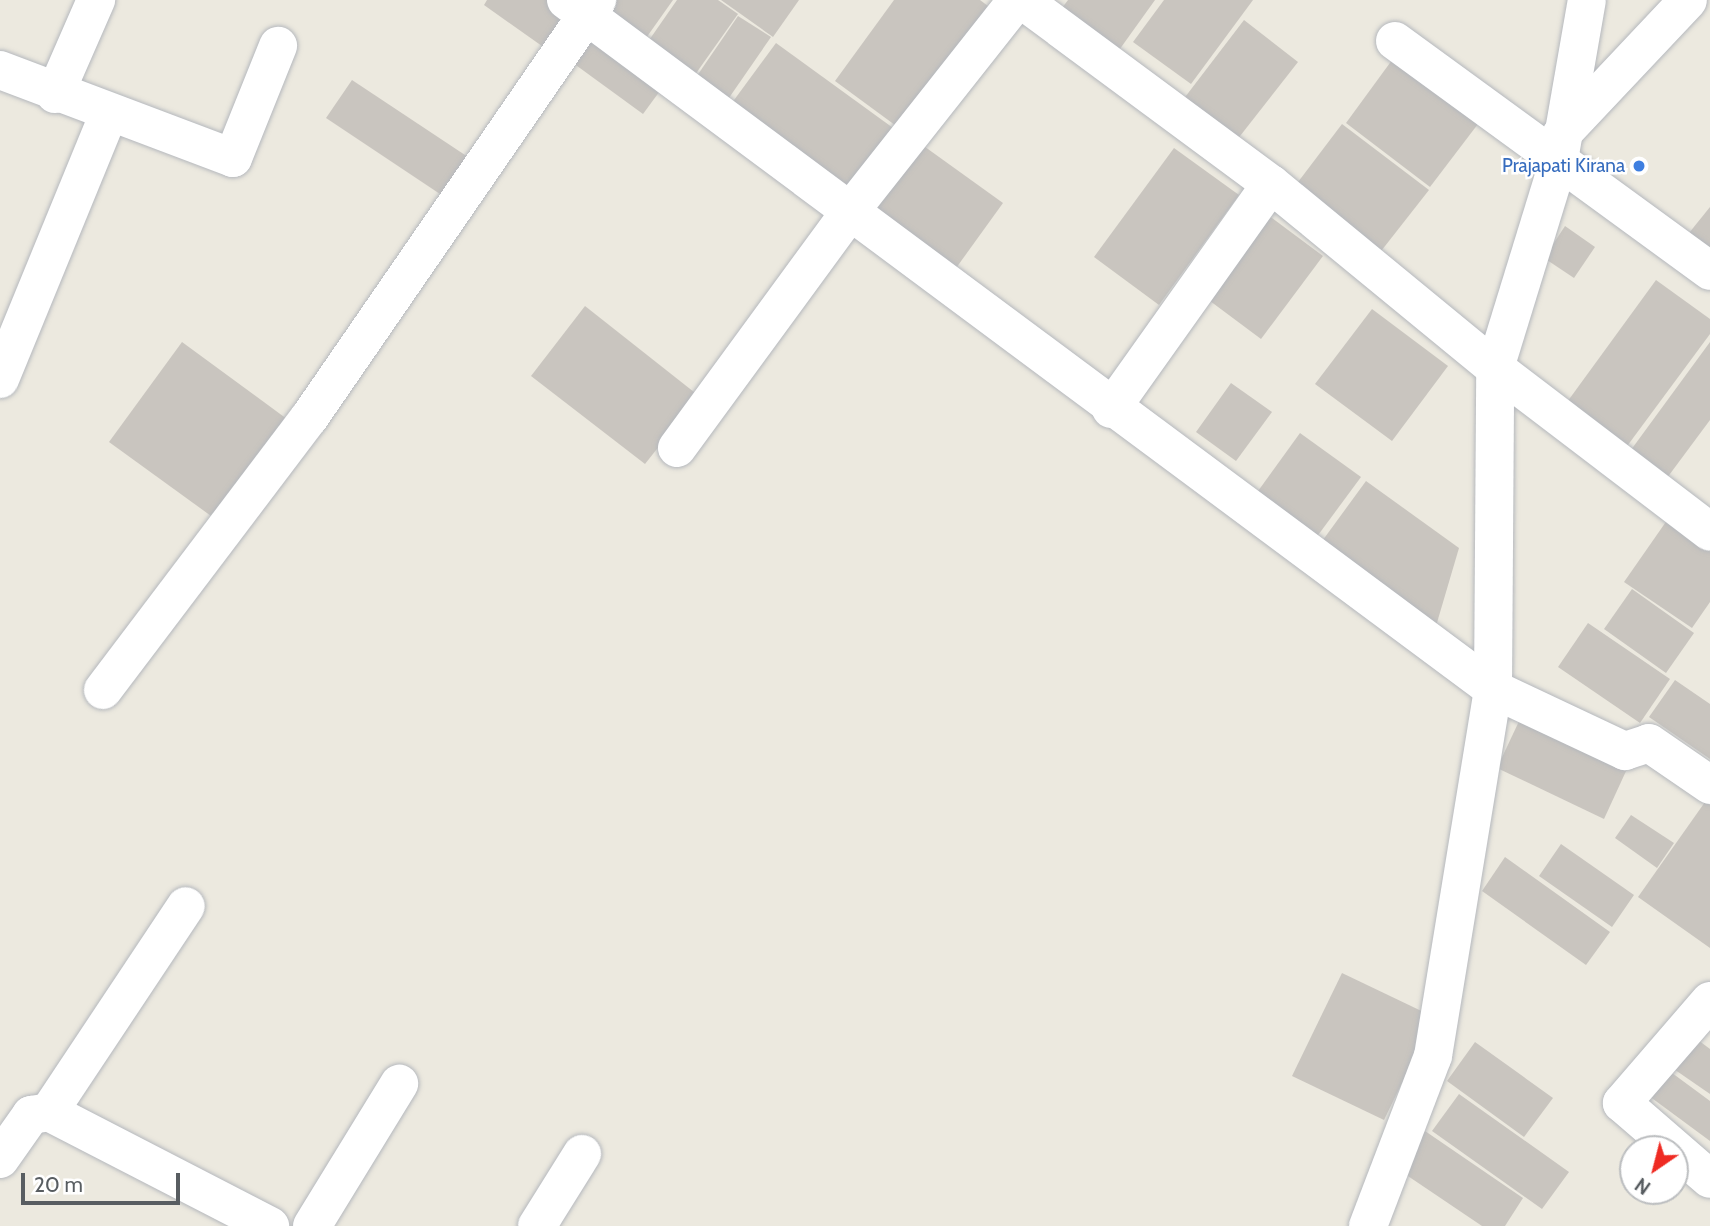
<!DOCTYPE html>
<html>
<head>
<meta charset="utf-8">
<style>
  body { margin:0 }
  #map { position:relative; width:1710px; height:1226px; overflow:hidden; background:#ece9df; font-family:Cabin,sans-serif }
  div>[style] { position:absolute }
  .building>* { inset:0; background:#c9c5bf }
  .roads { filter:drop-shadow(0 0 2px #b5b8bd) drop-shadow(0 0 2px #b5b8bd) }
  .street>* { height:38px; margin:-19px; padding:0 19px; transform-origin:19px; border-radius:19px; background:#fff }
  .dots>* { width:19px; height:19px; translate:-50% -50%; box-sizing:border-box; border:4px solid #fff; border-radius:50% }
  span { translate:-50% -50%; white-space:nowrap; text-align:center; line-height:1.15; -webkit-text-stroke:5px #fff; paint-order:stroke }
  .shop-label { font-size:19px; color:#366cbe }
  .right { translate:-100% -50%; text-align:right }
  .north { position:absolute; left:1619px; top:1135px; width:70px; height:70px; box-sizing:border-box; background:#fff; border:2px solid #bcbec0; border-radius:50%; rotate:215deg; font-size:19px; font-weight:700; line-height:28px; text-align:center; color:#585d61 }
  .north::after { content:''; display:block; margin:auto; width:24px; height:32px; background:#ef2b23; clip-path:polygon(50% 0,100% 100%,50% 72%,0 100%) }
  .scale { position:absolute; left:21px; top:1173px; width:159px; height:32px; box-sizing:border-box; border:4px solid #585d61; border-top:0; padding-left:9px; font-size:21px; line-height:24px; white-space:nowrap; color:#585d61; -webkit-text-stroke:5px #fff; paint-order:stroke }
</style>
</head>
<body>
<div id="map">
  <div class="building">
    <i style="clip-path:polygon(487px 0,554px 0,575px 15px,549px 51px,484px 5px)"></i>
    <i style="clip-path:polygon(616px 0,673px 0,639px 48px,601px 21px)"></i>
    <i style="clip-path:polygon(677px 0,718px 0,738px 14px,692px 79px,645px 46px)"></i>
    <i style="clip-path:polygon(721px 0,799px 0,773px 37px)"></i>
    <i style="clip-path:polygon(894px 0,980px 0,988px 6px,899px 128px,835px 81px)"></i>
    <i style="clip-path:polygon(1068px 0,1155px 0,1117px 53px,1059px 12px)"></i>
    <i style="clip-path:polygon(1164px 0,1253px 0,1191px 84px,1133px 42px)"></i>
    <i style="clip-path:polygon(738px 16px,771px 37px,722px 108px,690px 86px)"></i>
    <i style="clip-path:polygon(1244px 20px,1298px 62px,1233px 145px,1179px 105px)"></i>
    <i style="clip-path:polygon(598px 29px,668px 80px,643px 114px,573px 63px)"></i>
    <i style="clip-path:polygon(776px 43px,900px 133px,851px 202px,726px 111px)"></i>
    <i style="clip-path:polygon(1395px 56px,1481px 120px,1430px 187px,1346px 123px)"></i>
    <i style="clip-path:polygon(352px 80px,468px 157px,443px 196px,326px 118px)"></i>
    <i style="clip-path:polygon(1342px 124px,1429px 190px,1378px 255px,1292px 190px)"></i>
    <i style="clip-path:polygon(914px 139px,1003px 203px,946px 282px,857px 217px)"></i>
    <i style="clip-path:polygon(1174px 148px,1239px 195px,1159px 305px,1094px 257px)"></i>
    <i style="clip-path:polygon(1710px 207px,1710px 250px,1689px 233px)"></i>
    <i style="clip-path:polygon(1264px 212px,1323px 256px,1261px 339px,1202px 295px)"></i>
    <i style="clip-path:polygon(1565px 226px,1595px 247px,1574px 278px,1544px 258px)"></i>
    <i style="clip-path:polygon(1656px 280px,1710px 319px,1710px 334px,1622px 453px,1562px 409px)"></i>
    <i style="clip-path:polygon(585px 306px,699px 396px,645px 464px,531px 376px)"></i>
    <i style="clip-path:polygon(1372px 309px,1448px 366px,1392px 441px,1315px 384px)"></i>
    <i style="clip-path:polygon(182px 342px,291px 422px,218px 521px,109px 442px)"></i>
    <i style="clip-path:polygon(1710px 342px,1710px 420px,1664px 482px,1628px 454px)"></i>
    <i style="clip-path:polygon(1231px 383px,1272px 412px,1236px 461px,1196px 432px)"></i>
    <i style="clip-path:polygon(1300px 433px,1361px 477px,1313px 542px,1253px 498px)"></i>
    <i style="clip-path:polygon(1366px 481px,1459px 548px,1436px 626px,1320px 544px)"></i>
    <i style="clip-path:polygon(1670px 516px,1710px 543px,1710px 602px,1692px 628px,1624px 582px)"></i>
    <i style="clip-path:polygon(1632px 589px,1694px 633px,1666px 673px,1604px 629px)"></i>
    <i style="clip-path:polygon(1588px 623px,1670px 679px,1640px 723px,1558px 667px)"></i>
    <i style="clip-path:polygon(1675px 680px,1710px 704px,1710px 759px,1649px 717px)"></i>
    <i style="clip-path:polygon(1521px 717px,1627px 769px,1604px 819px,1497px 768px)"></i>
    <i style="clip-path:polygon(1705px 802px,1710px 805px,1710px 948px,1638px 897px)"></i>
    <i style="clip-path:polygon(1631px 815px,1674px 843px,1657px 868px,1615px 838px)"></i>
    <i style="clip-path:polygon(1561px 844px,1634px 895px,1612px 927px,1539px 876px)"></i>
    <i style="clip-path:polygon(1505px 857px,1610px 932px,1586px 965px,1482px 891px)"></i>
    <i style="clip-path:polygon(1342px 973px,1434px 1017px,1384px 1120px,1292px 1076px)"></i>
    <i style="clip-path:polygon(1690px 1034px,1710px 1049px,1710px 1094px,1668px 1065px)"></i>
    <i style="clip-path:polygon(1475px 1042px,1553px 1098px,1524px 1137px,1447px 1081px)"></i>
    <i style="clip-path:polygon(1668px 1070px,1710px 1101px,1710px 1141px,1649px 1096px)"></i>
    <i style="clip-path:polygon(1459px 1094px,1569px 1172px,1542px 1209px,1432px 1131px)"></i>
    <i style="clip-path:polygon(1425px 1131px,1523px 1198px,1505px 1226px,1482px 1226px,1399px 1170px)"></i>
  </div>
  <div class="roads">
    <div class="street">
      <i style="left:566px;top:0;width:1155px;rotate:36.62deg"></i>
      <i style="left:1493px;top:689px;width:146px;rotate:25.2deg"></i>
      <i style="left:1625px;top:751px;width:25px;rotate:-18deg"></i>
      <i style="left:1649px;top:743px;width:74px;rotate:34.5deg"></i>
      <i style="left:1022px;top:0;width:310px;rotate:36.5deg"></i>
      <i style="left:1271px;top:184px;width:290px;rotate:39.4deg"></i>
      <i style="left:1495px;top:368px;width:270px;rotate:37.3deg"></i>
      <i style="left:1395px;top:41px;width:390px;rotate:36.1deg"></i>
      <i style="left:0;top:70px;width:249px;rotate:20.7deg"></i>
      <i style="left:233px;top:158px;width:121px;rotate:-68.1deg"></i>
      <i style="left:55px;top:94px;width:103px;rotate:-66.4deg"></i>
      <i style="left:1561px;top:135px;width:185px;rotate:-46.7deg"></i>
      <i style="left:0;top:379px;width:287px;rotate:-67.7deg"></i>
      <i style="left:1111px;top:409px;width:276px;rotate:-54.6deg"></i>
      <i style="left:677px;top:448px;width:290px;rotate:-53.8deg"></i>
      <i style="left:848px;top:214px;width:273px;rotate:-51.7deg"></i>
      <i style="left:103px;top:690px;width:341px;rotate:-52.9deg"></i>
      <i style="left:309px;top:418px;width:508px;rotate:-55.43deg"></i>
      <i style="left:1710px;top:1001px;width:135px;rotate:130.8deg"></i>
      <i style="left:1622px;top:1103px;width:116px;rotate:40.8deg"></i>
      <i style="left:49px;top:1112px;width:247px;rotate:-56.4deg"></i>
      <i style="left:0;top:1159px;width:54px;rotate:-54.8deg"></i>
      <i style="left:31px;top:1115px;width:18px;rotate:-9deg"></i>
      <i style="left:49px;top:1112px;width:249px;rotate:27.3deg"></i>
      <i style="left:312px;top:1226px;width:167px;rotate:-58.5deg"></i>
      <i style="left:537px;top:1226px;width:85px;rotate:-58deg"></i>
      <i style="left:1368px;top:1226px;width:182px;rotate:-69.1deg"></i>
      <i style="left:1433px;top:1056px;width:372px;rotate:-80.7deg"></i>
      <i style="left:1493px;top:689px;width:321px;rotate:-89.6deg"></i>
      <i style="left:1495px;top:368px;width:218px;rotate:-72.9deg"></i>
      <i style="left:1559px;top:160px;width:162px;rotate:-80.1deg"></i>
    </div>
  </div>
  <div class="dots">
    <i style="left:1639px;top:166px;background:#3f7fe0"></i>
  </div>
  <div class="shop-label">
    <span class="right" style="left:1625px;top:166px">Prajapati Kirana</span>
  </div>
  <div class="north">N</div>
  <div class="scale">20 m</div>
</div>
</body>
</html>
